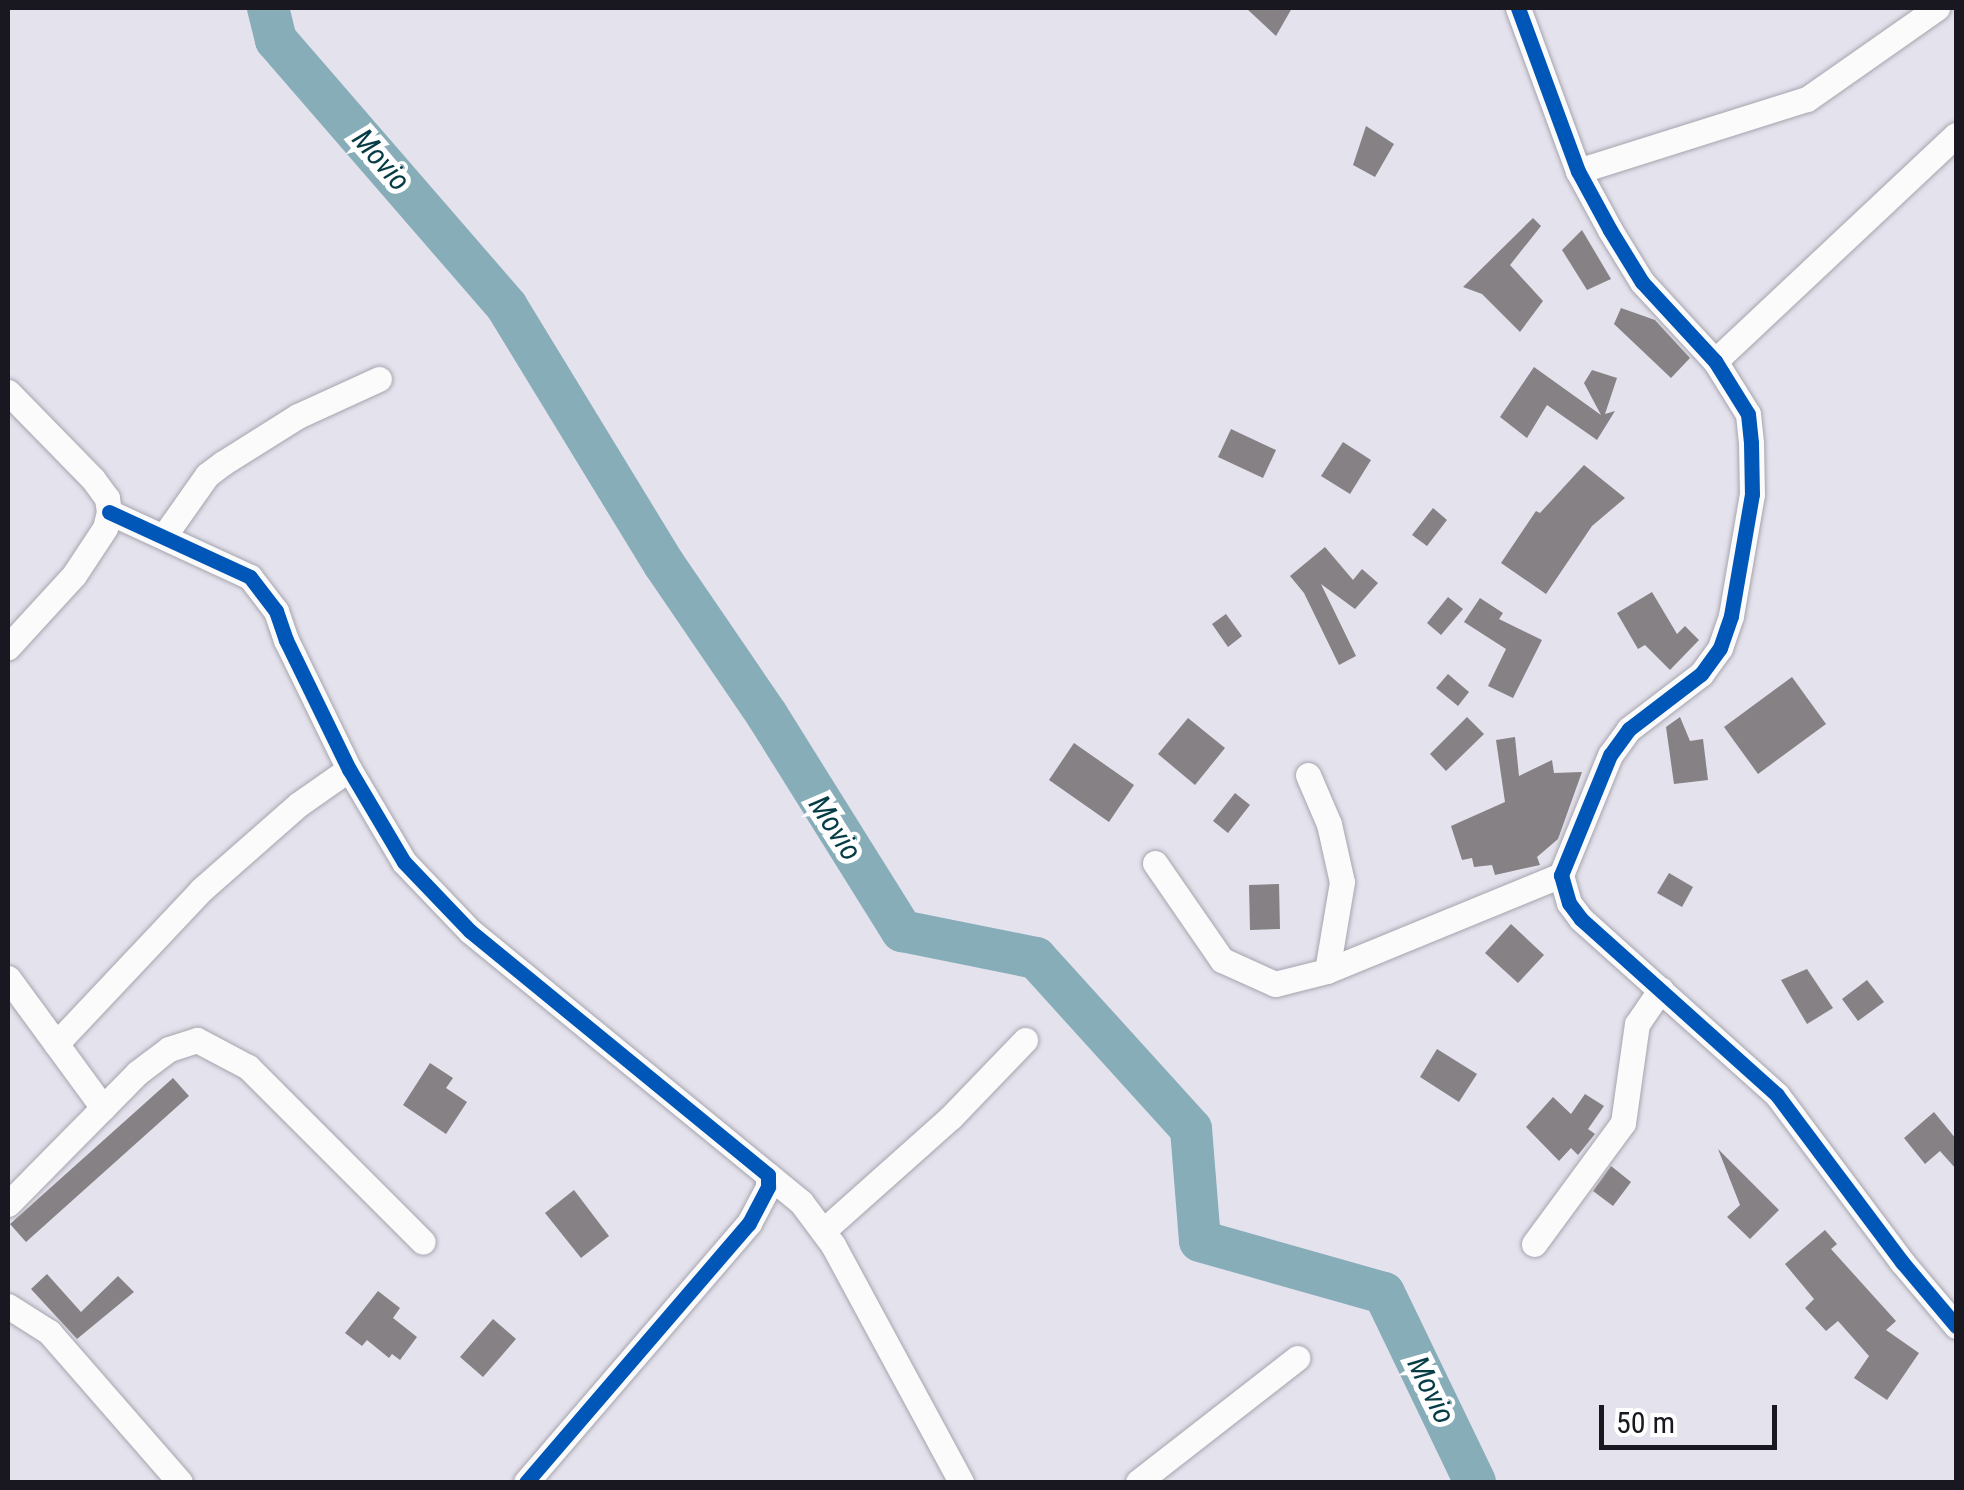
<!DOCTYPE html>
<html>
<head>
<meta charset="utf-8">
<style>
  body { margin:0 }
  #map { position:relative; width:1964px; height:1490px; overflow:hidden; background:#e4e2ed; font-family:"Roboto Condensed",sans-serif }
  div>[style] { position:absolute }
  .river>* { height:42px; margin:-21px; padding:0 21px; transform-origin:21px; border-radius:21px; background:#87adb8 }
  .building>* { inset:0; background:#858184 }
  .roads { filter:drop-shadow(0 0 2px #a6a4ad) drop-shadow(0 0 2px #a6a4ad) }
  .minor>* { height:25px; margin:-12.5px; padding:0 12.5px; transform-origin:12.5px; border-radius:12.5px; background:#fbfbfc }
  .cycleway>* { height:15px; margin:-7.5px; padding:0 7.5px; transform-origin:7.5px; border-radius:7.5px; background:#0057b8 }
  span { translate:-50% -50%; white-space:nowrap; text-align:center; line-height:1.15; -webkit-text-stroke:10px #fff; paint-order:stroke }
  .water-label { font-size:30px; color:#063c46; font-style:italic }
  .frame { position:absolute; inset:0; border:10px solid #19171f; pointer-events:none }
  .scale { position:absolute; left:1599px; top:1405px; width:178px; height:45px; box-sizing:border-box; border:5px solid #19171f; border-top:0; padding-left:12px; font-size:30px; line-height:35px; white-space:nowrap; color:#19171f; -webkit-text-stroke:8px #fff; paint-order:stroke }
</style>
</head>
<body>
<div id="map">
  <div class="river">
    <i style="left:268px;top:8px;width:33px;rotate:76deg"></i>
    <i style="left:276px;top:40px;width:353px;rotate:49.1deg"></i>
    <i style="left:507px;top:307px;width:301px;rotate:58.6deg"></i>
    <i style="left:664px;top:564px;width:183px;rotate:55.7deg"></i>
    <i style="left:767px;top:715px;width:255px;rotate:58deg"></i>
    <i style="left:902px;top:931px;width:137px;rotate:11.4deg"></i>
    <i style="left:1036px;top:958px;width:231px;rotate:47.8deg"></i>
    <i style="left:1191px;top:1129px;width:112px;rotate:85.4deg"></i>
    <i style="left:1200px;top:1241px;width:191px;rotate:15.8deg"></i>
    <i style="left:1384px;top:1293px;width:210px;rotate:64.3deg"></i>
  </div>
  <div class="building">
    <i style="clip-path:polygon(1246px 8px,1292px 8px,1276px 36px)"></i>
    <i style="clip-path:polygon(1366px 126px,1394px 144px,1375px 177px,1353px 165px)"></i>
    <i style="clip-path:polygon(1533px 218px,1541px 226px,1510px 265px,1543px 301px,1520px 332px,1482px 294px,1463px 287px)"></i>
    <i style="clip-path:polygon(1582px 230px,1611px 279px,1587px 290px,1562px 250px)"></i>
    <i style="clip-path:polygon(1621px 308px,1655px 320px,1690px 358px,1671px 378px,1614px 324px)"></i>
    <i style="clip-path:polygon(1534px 367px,1601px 415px,1584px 383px,1592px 370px,1617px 378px,1605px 414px,1615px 411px,1597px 440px,1547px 405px,1527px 438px,1500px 417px)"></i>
    <i style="clip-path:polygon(1231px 429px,1276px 450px,1263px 478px,1218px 457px)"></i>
    <i style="clip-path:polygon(1343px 442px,1371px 460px,1350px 494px,1321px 476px)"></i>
    <i style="clip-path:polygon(1584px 465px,1625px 498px,1592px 526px,1546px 594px,1501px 563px,1536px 511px,1540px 513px)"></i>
    <i style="clip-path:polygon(1433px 508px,1447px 520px,1427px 546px,1412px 535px)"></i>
    <i style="clip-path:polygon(1325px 547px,1353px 580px,1362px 569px,1378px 583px,1355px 609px,1321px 584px,1356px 656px,1339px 665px,1304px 593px,1290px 576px)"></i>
    <i style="clip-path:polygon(1652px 592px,1677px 634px,1685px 626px,1699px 640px,1670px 670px,1645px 645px,1638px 649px,1617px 613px)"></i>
    <i style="clip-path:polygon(1448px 597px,1463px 609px,1441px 635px,1427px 623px)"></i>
    <i style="clip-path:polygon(1480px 598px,1503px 613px,1499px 619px,1542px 640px,1513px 698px,1488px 686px,1506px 649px,1464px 622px)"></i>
    <i style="clip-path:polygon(1226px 614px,1242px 636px,1228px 647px,1212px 624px)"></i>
    <i style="clip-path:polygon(1448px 674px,1469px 692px,1458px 706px,1436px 688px)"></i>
    <i style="clip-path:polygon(1792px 677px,1826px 724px,1758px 774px,1724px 727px)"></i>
    <i style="clip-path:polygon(1467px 717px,1484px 734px,1446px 771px,1430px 754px)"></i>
    <i style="clip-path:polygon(1680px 717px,1690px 741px,1703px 739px,1708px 780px,1674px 784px,1666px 727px)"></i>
    <i style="clip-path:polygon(1188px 718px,1225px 748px,1195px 785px,1158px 754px)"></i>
    <i style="clip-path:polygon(1515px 737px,1519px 776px,1552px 760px,1554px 773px,1582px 772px,1558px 839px,1537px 857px,1540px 865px,1495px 875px,1492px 865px,1474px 867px,1472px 858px,1462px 860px,1451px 826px,1505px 802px,1496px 740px)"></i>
    <i style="clip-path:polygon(1074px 743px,1134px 785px,1109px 822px,1049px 780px)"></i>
    <i style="clip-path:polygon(1235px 793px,1250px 805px,1228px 833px,1213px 821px)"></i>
    <i style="clip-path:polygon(1669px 873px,1693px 887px,1682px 907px,1657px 893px)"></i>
    <i style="clip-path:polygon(1279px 884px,1280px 929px,1250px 930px,1249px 885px)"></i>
    <i style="clip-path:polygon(1511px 924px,1544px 955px,1518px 983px,1485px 953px)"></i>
    <i style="clip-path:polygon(1807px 969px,1833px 1008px,1807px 1024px,1781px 980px)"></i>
    <i style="clip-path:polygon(1867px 980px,1884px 1002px,1858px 1021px,1842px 999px)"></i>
    <i style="clip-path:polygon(1437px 1049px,1477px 1074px,1459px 1102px,1420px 1077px)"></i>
    <i style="clip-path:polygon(430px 1063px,453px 1078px,446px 1088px,467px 1102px,446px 1134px,403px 1105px)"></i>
    <i style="clip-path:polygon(173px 1078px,189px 1096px,26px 1242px,10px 1224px)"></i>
    <i style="clip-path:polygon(1585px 1094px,1604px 1106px,1588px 1129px,1595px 1134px,1578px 1155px,1571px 1148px,1559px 1161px,1526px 1127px,1553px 1097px,1571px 1114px)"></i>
    <i style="clip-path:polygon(1934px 1112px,1956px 1139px,1956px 1169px,1940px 1151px,1925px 1164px,1904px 1138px)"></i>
    <i style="clip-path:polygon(1718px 1149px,1779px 1210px,1750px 1239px,1727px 1217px,1740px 1205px)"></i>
    <i style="clip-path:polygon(1611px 1166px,1631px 1182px,1613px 1206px,1593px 1191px)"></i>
    <i style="clip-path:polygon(574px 1190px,609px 1236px,581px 1258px,545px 1213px)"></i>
    <i style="clip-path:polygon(1825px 1230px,1837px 1244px,1831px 1249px,1896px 1321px,1886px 1330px,1919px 1353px,1887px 1400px,1854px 1378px,1869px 1356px,1838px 1321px,1826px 1331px,1805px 1308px,1814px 1299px,1785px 1264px)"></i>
    <i style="clip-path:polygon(47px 1274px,81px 1312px,118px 1276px,134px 1292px,77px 1339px,31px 1289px)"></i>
    <i style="clip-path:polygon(378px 1291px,400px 1308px,393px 1318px,417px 1337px,400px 1360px,392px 1354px,389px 1358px,367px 1340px,362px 1346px,345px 1333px)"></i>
    <i style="clip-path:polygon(493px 1319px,516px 1339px,483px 1377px,460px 1357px)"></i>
  </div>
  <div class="roads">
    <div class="minor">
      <i style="left:1518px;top:8px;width:174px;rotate:69.8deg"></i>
      <i style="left:1578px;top:171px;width:67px;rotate:61.5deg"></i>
      <i style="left:1610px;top:230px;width:61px;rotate:58.4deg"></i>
      <i style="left:1642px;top:282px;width:108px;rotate:47.3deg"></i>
      <i style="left:1715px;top:361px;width:62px;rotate:58.1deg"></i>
      <i style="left:1748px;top:414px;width:29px;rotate:84deg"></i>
      <i style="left:1751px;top:443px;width:51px;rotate:88.9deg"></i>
      <i style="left:1752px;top:494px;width:124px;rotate:99.8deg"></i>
      <i style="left:1731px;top:616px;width:34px;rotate:109deg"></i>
      <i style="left:1720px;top:648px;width:32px;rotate:126deg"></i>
      <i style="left:1701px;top:674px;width:91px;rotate:142.6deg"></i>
      <i style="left:1629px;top:729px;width:32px;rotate:126deg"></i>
      <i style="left:1610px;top:755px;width:130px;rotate:112.2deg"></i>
      <i style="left:1561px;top:875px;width:29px;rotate:74deg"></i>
      <i style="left:1569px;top:903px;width:20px;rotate:53deg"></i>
      <i style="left:1581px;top:919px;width:263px;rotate:41.9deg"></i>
      <i style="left:1777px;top:1095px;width:209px;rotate:53.2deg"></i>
      <i style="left:1902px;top:1262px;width:84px;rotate:49.8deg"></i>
      <i style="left:1578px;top:171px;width:240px;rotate:-17.5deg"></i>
      <i style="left:1807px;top:99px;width:159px;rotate:-35deg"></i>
      <i style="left:1715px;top:361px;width:330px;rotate:-43.2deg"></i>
      <i style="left:8px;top:392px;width:122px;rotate:45.7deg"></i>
      <i style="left:93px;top:479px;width:24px;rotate:54deg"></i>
      <i style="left:107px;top:498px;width:14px;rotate:82deg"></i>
      <i style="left:109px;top:512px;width:16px;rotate:104deg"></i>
      <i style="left:105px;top:528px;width:56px;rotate:123.4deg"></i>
      <i style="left:74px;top:575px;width:98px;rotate:132.5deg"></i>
      <i style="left:109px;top:512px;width:155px;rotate:24.7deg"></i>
      <i style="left:250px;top:577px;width:43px;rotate:52.6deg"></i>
      <i style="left:276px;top:611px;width:31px;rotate:71deg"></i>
      <i style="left:286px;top:640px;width:144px;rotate:64deg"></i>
      <i style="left:349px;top:769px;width:108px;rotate:59.4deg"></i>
      <i style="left:404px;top:862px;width:95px;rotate:46.3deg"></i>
      <i style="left:470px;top:931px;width:385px;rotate:39.3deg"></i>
      <i style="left:768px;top:1175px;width:12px;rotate:90deg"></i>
      <i style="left:768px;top:1187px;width:41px;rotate:117.8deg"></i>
      <i style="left:749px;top:1223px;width:342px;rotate:130.7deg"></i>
      <i style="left:164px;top:536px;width:75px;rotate:-54.8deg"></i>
      <i style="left:207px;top:475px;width:20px;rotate:-37deg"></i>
      <i style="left:223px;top:463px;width:89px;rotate:-32.1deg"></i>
      <i style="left:298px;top:416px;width:89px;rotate:-24.6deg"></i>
      <i style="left:1308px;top:775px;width:53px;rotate:66.8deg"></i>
      <i style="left:1329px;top:824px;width:59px;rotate:77.4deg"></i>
      <i style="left:1342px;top:882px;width:90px;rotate:99.6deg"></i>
      <i style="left:1155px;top:863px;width:118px;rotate:55.4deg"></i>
      <i style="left:1222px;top:960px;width:58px;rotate:24.4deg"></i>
      <i style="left:1275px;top:984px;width:54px;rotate:-14deg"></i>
      <i style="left:1327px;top:971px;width:253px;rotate:-22.3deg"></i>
      <i style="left:8px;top:978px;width:161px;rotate:53.8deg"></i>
      <i style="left:56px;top:1044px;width:212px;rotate:-46.7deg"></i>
      <i style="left:201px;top:890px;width:130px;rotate:-41.3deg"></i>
      <i style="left:299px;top:804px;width:61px;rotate:-35deg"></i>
      <i style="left:768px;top:1175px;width:43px;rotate:39.3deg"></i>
      <i style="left:801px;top:1202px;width:54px;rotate:53.3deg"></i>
      <i style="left:833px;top:1245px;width:269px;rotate:61.6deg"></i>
      <i style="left:8px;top:1204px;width:184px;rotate:-45.4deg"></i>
      <i style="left:137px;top:1073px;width:40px;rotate:-37deg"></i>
      <i style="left:169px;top:1049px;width:29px;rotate:-18deg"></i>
      <i style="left:197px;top:1040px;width:58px;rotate:27.9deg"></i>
      <i style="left:248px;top:1067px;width:247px;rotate:45deg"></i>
      <i style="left:823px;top:1231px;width:171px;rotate:-41.7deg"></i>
      <i style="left:951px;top:1117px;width:107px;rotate:-46.1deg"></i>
      <i style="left:1534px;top:1244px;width:150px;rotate:-53.7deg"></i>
      <i style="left:1623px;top:1123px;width:100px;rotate:-82deg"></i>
      <i style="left:1637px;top:1024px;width:42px;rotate:-55.6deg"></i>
      <i style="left:8px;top:1306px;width:49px;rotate:32.4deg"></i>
      <i style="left:49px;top:1332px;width:199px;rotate:48.9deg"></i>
      <i style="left:1138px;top:1482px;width:202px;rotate:-37.9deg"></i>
    </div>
  </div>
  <div class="cycleway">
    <i style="left:1518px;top:8px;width:174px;rotate:69.8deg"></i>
    <i style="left:1578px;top:171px;width:67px;rotate:61.5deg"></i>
    <i style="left:1610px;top:230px;width:61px;rotate:58.4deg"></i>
    <i style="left:1642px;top:282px;width:108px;rotate:47.3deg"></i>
    <i style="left:1715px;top:361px;width:62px;rotate:58.1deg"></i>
    <i style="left:1748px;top:414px;width:29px;rotate:84deg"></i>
    <i style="left:1751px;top:443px;width:51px;rotate:88.9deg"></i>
    <i style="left:1752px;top:494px;width:124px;rotate:99.8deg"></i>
    <i style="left:1731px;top:616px;width:34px;rotate:109deg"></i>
    <i style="left:1720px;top:648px;width:32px;rotate:126deg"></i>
    <i style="left:1701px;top:674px;width:91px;rotate:142.6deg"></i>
    <i style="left:1629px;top:729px;width:32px;rotate:126deg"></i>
    <i style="left:1610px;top:755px;width:130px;rotate:112.2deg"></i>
    <i style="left:1561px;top:875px;width:29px;rotate:74deg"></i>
    <i style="left:1569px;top:903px;width:20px;rotate:53deg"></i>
    <i style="left:1581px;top:919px;width:263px;rotate:41.9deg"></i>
    <i style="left:1777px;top:1095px;width:209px;rotate:53.2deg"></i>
    <i style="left:1902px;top:1262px;width:84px;rotate:49.8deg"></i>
    <i style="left:109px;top:512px;width:155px;rotate:24.7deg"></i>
    <i style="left:250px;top:577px;width:43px;rotate:52.6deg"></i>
    <i style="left:276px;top:611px;width:31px;rotate:71deg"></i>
    <i style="left:286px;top:640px;width:144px;rotate:64deg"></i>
    <i style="left:349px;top:769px;width:108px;rotate:59.4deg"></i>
    <i style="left:404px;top:862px;width:95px;rotate:46.3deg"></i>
    <i style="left:470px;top:931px;width:385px;rotate:39.3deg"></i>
    <i style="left:768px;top:1175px;width:12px;rotate:90deg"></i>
    <i style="left:768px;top:1187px;width:41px;rotate:117.8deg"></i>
    <i style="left:749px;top:1223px;width:342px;rotate:130.7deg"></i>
  </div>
  <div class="water-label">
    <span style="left:381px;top:160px;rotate:49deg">Movio</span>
    <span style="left:835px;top:828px;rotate:57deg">Movio</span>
    <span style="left:1431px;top:1390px;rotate:64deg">Movio</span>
  </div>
  <div class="frame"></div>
  <div class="scale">50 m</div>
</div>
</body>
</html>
